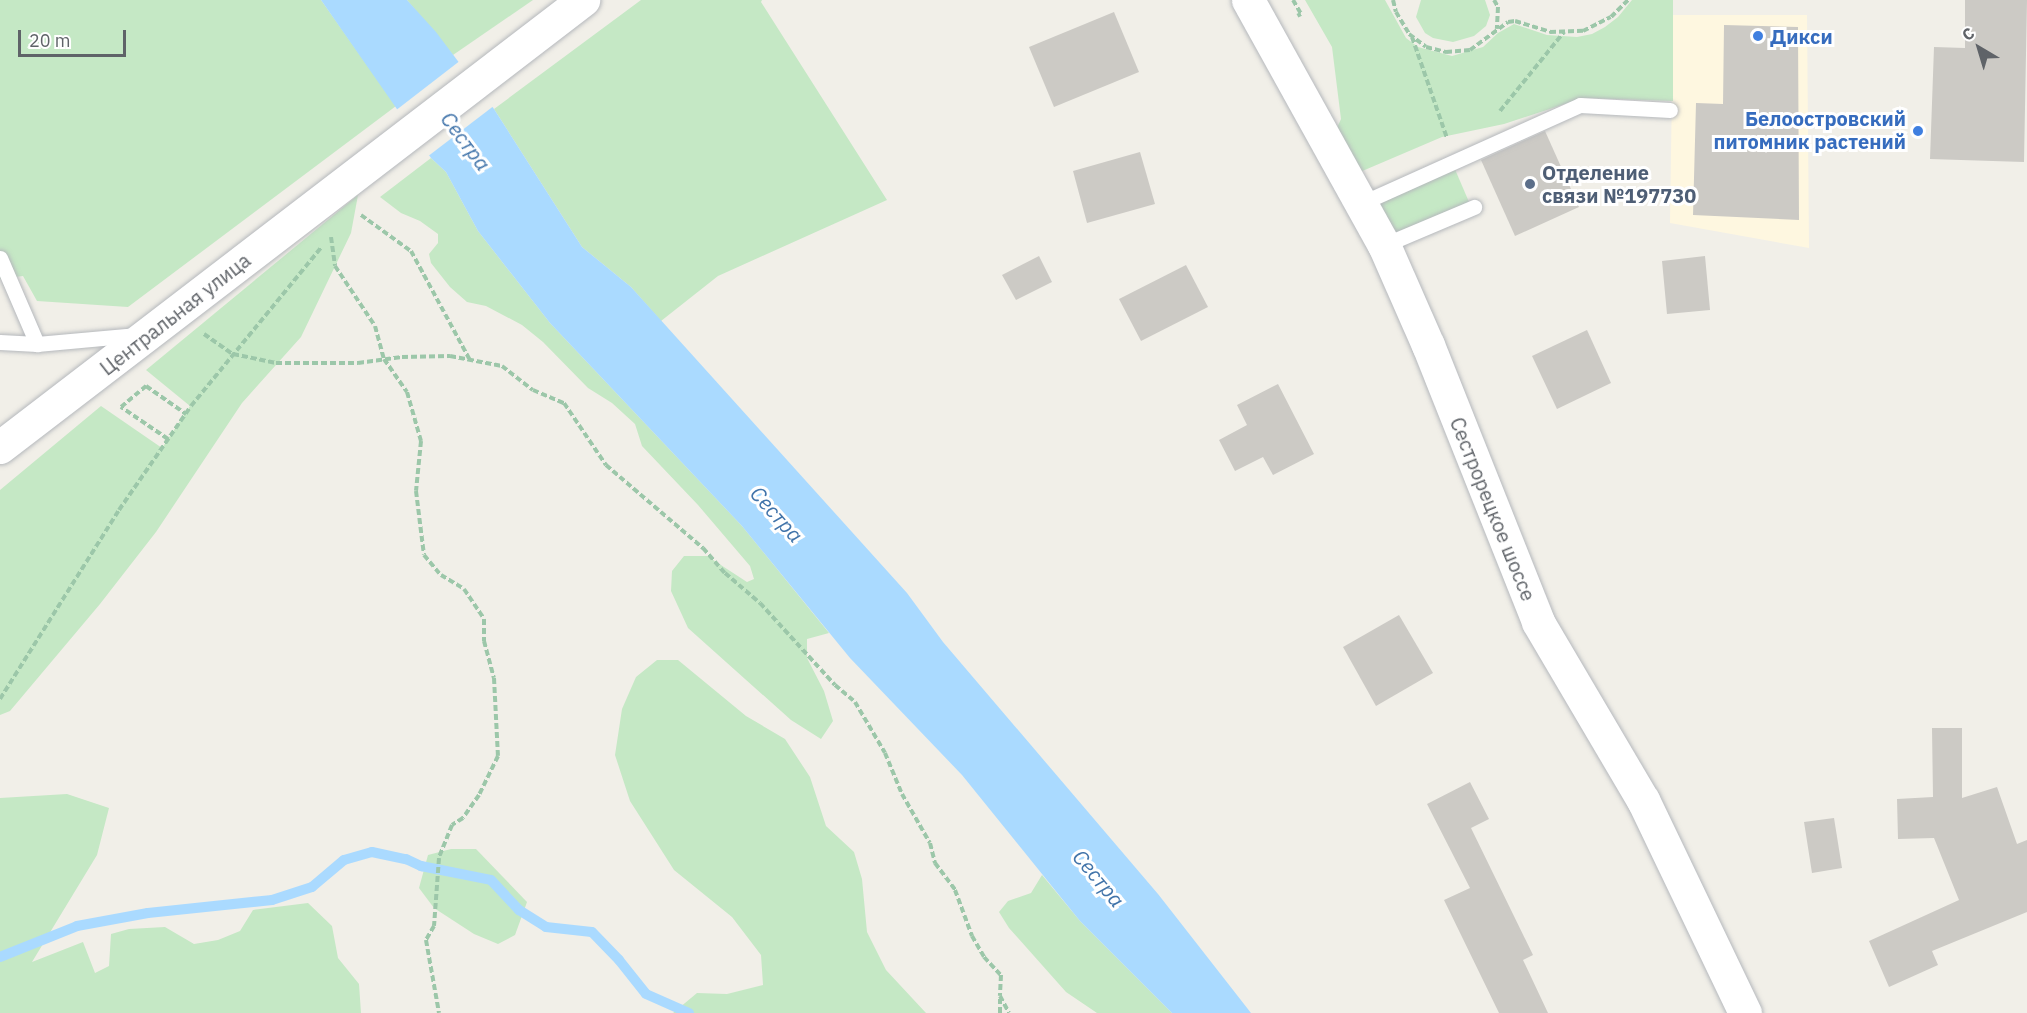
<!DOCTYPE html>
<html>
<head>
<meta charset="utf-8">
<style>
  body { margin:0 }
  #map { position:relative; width:2027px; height:1013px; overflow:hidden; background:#f1efe8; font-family:"IBM Plex Sans",sans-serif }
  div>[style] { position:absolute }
  .commercial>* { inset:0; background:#fef7e0 }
  .green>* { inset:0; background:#c5e8c5 }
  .water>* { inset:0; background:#aadaff }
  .pier>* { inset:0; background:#f1efe8 }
  .stream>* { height:10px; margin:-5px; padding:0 5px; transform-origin:5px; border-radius:5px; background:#aadaff }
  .building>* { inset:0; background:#cccac5 }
  .path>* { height:4px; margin-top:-2px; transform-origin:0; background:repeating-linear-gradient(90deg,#9cc7a9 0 6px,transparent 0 9px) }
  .roads { filter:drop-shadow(0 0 2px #b5b8bc) drop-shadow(0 0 2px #b5b8bc) }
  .service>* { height:15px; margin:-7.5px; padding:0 7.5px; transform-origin:7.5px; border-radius:7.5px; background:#fff }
  .tertiary>* { height:33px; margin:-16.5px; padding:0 16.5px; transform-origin:16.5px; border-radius:16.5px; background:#fff }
  .secondary>* { height:33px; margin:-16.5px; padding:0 16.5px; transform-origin:16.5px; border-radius:16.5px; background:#fff }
  .dots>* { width:16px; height:16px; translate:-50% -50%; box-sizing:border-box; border:3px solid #fff; border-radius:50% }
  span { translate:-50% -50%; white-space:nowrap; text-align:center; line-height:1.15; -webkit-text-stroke:6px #fff; paint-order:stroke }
  .shop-label { font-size:20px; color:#366cbe; font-weight:700 }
  .left { translate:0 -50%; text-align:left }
  .right { translate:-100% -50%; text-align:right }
  .service-label { font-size:20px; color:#4e5e75; font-weight:700 }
  .street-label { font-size:20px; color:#5f6368 }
  .water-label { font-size:21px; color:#4174aa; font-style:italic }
  .north { position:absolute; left:1949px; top:18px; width:60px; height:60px; -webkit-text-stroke:4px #fff; paint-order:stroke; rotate:322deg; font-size:16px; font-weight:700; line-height:24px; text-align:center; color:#5f6368 }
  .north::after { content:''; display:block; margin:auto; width:21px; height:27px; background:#5f6368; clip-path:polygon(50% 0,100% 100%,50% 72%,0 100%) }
  .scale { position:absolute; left:18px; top:30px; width:108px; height:27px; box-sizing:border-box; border:3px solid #5f6368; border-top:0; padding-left:8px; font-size:18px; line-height:21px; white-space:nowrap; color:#5f6368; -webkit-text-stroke:4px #fff; paint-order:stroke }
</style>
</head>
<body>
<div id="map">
  <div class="commercial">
    <i style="clip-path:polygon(1673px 15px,1807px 15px,1809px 248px,1670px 223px)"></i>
  </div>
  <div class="green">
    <i style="clip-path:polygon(0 0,321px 0,396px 106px,128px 307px,37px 301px,23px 276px,0 279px)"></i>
    <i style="clip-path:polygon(407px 0,533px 0,453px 55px)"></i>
    <i style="clip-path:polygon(641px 0,762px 0,761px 2px,887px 200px,718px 276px,661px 321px,631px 287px,582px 247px,494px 109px)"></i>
    <i style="clip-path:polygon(1305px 0,1385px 0,1406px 38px,1418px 47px,1452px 56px,1483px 47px,1498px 33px,1514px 24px,1547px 35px,1577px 37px,1592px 34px,1605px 27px,1618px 17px,1632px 0,1673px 0,1673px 101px,1583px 98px,1504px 124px,1442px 137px,1360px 172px,1336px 130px,1341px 119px,1332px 47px)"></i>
    <i style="clip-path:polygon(1421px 0,1485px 0,1490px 15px,1486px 26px,1474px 36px,1453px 42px,1433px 38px,1425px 33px,1416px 17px)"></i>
    <i style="clip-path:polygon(431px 158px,446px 172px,478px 231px,550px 323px,742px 526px,829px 633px,807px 639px,807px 658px,824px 691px,833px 721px,821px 739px,791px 720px,688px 628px,671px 591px,672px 571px,684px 556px,707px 556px,747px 582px,754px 579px,750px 566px,698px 505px,642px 446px,635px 424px,612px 403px,588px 388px,543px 342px,522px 325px,486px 306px,467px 302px,450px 287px,431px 263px,429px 254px,438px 243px,438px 234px,420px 221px,401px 213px,380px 197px)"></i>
    <i style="clip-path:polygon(1454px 167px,1469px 202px,1388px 238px,1371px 206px)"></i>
    <i style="clip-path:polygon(358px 195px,351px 233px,301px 337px,242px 403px,156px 532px,100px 604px,10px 711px,0 715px,0 490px,101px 406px,162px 448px,190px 406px,146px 370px)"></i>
    <i style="clip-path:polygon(657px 660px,678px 660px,746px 716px,785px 739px,810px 777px,826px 826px,854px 852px,862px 879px,867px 932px,886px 970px,926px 1013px,673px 1013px,697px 993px,727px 994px,763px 985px,761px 955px,732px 917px,674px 870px,630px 801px,615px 755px,622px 709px,636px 677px)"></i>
    <i style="clip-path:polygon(67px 794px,109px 808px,97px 855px,32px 962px,83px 942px,95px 973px,109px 966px,111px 934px,129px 929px,165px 927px,194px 944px,218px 940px,240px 931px,253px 910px,308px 903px,332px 926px,338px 958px,359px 984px,361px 1013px,0 1013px,0 798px)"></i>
    <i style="clip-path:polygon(451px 849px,476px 849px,527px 902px,515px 935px,498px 944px,474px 934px,434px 908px,419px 888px,428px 855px)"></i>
    <i style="clip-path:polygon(1042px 875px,1080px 921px,1172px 1013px,1097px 1013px,1066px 992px,1009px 928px,999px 912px,1008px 901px,1031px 893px)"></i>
  </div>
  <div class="water">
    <i style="clip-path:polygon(321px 0,407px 0,436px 32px,494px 109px,582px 247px,631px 287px,907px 593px,943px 642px,1158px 894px,1251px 1013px,1172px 1013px,1080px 921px,962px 775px,850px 658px,742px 526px,550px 323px,478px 231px,446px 172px,431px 158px)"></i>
  </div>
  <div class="pier">
    <i style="clip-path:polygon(461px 60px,495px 105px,427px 157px,395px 111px)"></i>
  </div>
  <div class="stream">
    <i style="left:0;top:957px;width:83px;rotate:-21.9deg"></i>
    <i style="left:77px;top:926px;width:72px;rotate:-10.4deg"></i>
    <i style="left:148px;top:913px;width:125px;rotate:-6deg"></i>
    <i style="left:272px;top:900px;width:42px;rotate:-18deg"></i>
    <i style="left:312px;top:887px;width:42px;rotate:-40.2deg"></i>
    <i style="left:344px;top:860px;width:29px;rotate:-16deg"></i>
    <i style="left:372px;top:852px;width:35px;rotate:12deg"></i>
    <i style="left:406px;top:859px;width:17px;rotate:25deg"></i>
    <i style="left:421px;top:866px;width:71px;rotate:11.3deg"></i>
    <i style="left:491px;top:880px;width:41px;rotate:47deg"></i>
    <i style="left:519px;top:910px;width:32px;rotate:32deg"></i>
    <i style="left:546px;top:927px;width:46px;rotate:6.2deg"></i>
    <i style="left:592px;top:932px;width:39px;rotate:46deg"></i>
    <i style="left:619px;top:960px;width:43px;rotate:51.5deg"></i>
    <i style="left:646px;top:994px;width:47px;rotate:23.8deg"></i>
  </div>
  <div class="building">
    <i style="clip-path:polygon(1965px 0,2027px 0,2024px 162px,1930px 159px,1934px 47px,1965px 48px)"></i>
    <i style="clip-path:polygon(1114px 12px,1139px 72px,1054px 107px,1029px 47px)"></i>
    <i style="clip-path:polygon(1724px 25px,1798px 27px,1799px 220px,1693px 215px,1696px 103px,1723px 104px)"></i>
    <i style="clip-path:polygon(1545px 131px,1579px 207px,1515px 236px,1481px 160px)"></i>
    <i style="clip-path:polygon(1140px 152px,1155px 204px,1087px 223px,1073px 171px)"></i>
    <i style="clip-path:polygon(1039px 256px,1052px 282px,1016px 300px,1002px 275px)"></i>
    <i style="clip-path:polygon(1705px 256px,1710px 310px,1667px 314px,1662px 261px)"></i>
    <i style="clip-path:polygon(1186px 265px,1208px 307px,1141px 341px,1119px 299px)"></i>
    <i style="clip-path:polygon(1587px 330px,1611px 383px,1557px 409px,1532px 356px)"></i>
    <i style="clip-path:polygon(1278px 384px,1314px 454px,1273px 475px,1263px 457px,1235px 471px,1219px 440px,1247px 425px,1237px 405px)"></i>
    <i style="clip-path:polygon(1399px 615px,1433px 673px,1376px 706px,1343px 647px)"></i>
    <i style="clip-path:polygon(1932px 728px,1962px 728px,1962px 798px,1997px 787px,2017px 844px,2027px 840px,2027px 912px,1932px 951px,1938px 965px,1889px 987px,1869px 941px,1959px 900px,1934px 838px,1898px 839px,1897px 799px,1933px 797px)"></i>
    <i style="clip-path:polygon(1470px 782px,1489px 819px,1471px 828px,1533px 955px,1523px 960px,1548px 1013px,1499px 1013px,1444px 900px,1470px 888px,1427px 804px)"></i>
    <i style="clip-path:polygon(1834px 818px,1842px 868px,1812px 873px,1804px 822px)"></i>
  </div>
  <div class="path">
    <i style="left:1293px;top:0;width:16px;rotate:60deg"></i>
    <i style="left:1301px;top:14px;width:4px;rotate:153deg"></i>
    <i style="left:1393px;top:0;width:12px;rotate:76deg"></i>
    <i style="left:1396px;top:12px;width:26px;rotate:59deg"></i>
    <i style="left:1409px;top:34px;width:21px;rotate:37deg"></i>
    <i style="left:1426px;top:47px;width:21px;rotate:14deg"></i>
    <i style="left:1446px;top:52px;width:24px;rotate:-5deg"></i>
    <i style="left:1470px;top:50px;width:47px;rotate:-36.4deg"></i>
    <i style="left:1508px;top:22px;width:7px;rotate:-8deg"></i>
    <i style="left:1515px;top:21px;width:37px;rotate:17deg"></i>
    <i style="left:1550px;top:32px;width:33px;rotate:-2deg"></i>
    <i style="left:1583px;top:31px;width:31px;rotate:-27deg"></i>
    <i style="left:1611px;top:17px;width:24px;rotate:-45deg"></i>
    <i style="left:1494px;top:0;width:8px;rotate:60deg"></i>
    <i style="left:1498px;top:7px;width:22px;rotate:93deg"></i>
    <i style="left:1412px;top:37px;width:107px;rotate:70.9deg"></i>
    <i style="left:1500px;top:111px;width:102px;rotate:-51deg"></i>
    <i style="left:361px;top:215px;width:62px;rotate:35.8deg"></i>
    <i style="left:411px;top:251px;width:124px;rotate:61.6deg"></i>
    <i style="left:331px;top:237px;width:29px;rotate:82deg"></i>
    <i style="left:335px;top:266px;width:72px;rotate:56.3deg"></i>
    <i style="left:375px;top:326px;width:34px;rotate:75deg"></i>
    <i style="left:384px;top:359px;width:40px;rotate:55.1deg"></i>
    <i style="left:407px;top:392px;width:51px;rotate:74.1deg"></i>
    <i style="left:421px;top:441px;width:50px;rotate:95.7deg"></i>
    <i style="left:416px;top:491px;width:64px;rotate:82.9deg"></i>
    <i style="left:424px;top:555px;width:26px;rotate:50deg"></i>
    <i style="left:441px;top:575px;width:27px;rotate:31deg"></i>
    <i style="left:464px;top:589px;width:36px;rotate:56deg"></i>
    <i style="left:484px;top:619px;width:22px;rotate:90deg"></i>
    <i style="left:484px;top:641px;width:38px;rotate:75deg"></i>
    <i style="left:494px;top:678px;width:78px;rotate:87.1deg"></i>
    <i style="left:498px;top:756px;width:43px;rotate:116deg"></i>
    <i style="left:479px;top:795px;width:28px;rotate:125deg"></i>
    <i style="left:463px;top:818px;width:13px;rotate:148deg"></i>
    <i style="left:452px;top:825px;width:35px;rotate:112deg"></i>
    <i style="left:439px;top:858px;width:68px;rotate:94.2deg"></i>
    <i style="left:434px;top:926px;width:16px;rotate:120deg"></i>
    <i style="left:426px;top:940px;width:74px;rotate:79.9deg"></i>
    <i style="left:204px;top:334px;width:35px;rotate:35deg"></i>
    <i style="left:233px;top:354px;width:44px;rotate:11.8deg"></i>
    <i style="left:276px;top:363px;width:82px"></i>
    <i style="left:358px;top:363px;width:44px;rotate:-7.8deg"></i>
    <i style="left:402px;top:357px;width:48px;rotate:-1.2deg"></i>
    <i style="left:450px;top:356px;width:53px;rotate:10.9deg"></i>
    <i style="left:502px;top:366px;width:39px;rotate:38deg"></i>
    <i style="left:533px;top:390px;width:34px;rotate:23deg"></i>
    <i style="left:564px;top:403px;width:75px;rotate:55.9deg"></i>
    <i style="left:606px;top:465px;width:128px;rotate:40.6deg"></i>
    <i style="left:703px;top:548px;width:33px;rotate:49deg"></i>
    <i style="left:725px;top:573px;width:46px;rotate:40.6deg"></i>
    <i style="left:760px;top:603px;width:111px;rotate:47.6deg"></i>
    <i style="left:835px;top:685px;width:26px;rotate:40deg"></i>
    <i style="left:855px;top:702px;width:59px;rotate:59.5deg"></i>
    <i style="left:885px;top:753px;width:44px;rotate:67.5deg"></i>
    <i style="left:902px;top:794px;width:56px;rotate:60.3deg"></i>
    <i style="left:930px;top:843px;width:21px;rotate:76deg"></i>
    <i style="left:935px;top:863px;width:34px;rotate:53deg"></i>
    <i style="left:955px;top:890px;width:49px;rotate:69.7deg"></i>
    <i style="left:972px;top:936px;width:24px;rotate:60deg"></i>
    <i style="left:984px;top:957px;width:25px;rotate:47deg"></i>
    <i style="left:1001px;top:975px;width:21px;rotate:93deg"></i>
    <i style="left:1000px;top:996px;width:19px;rotate:62deg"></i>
    <i style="left:168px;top:439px;width:57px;rotate:-145.8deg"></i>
    <i style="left:121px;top:407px;width:33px;rotate:-40deg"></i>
    <i style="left:146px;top:386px;width:49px;rotate:35deg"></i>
    <i style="left:0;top:699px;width:223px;rotate:-57.8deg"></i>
    <i style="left:119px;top:510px;width:126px;rotate:-55.3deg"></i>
    <i style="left:191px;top:406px;width:205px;rotate:-50.6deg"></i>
    <i style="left:1000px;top:1013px;width:14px;rotate:-90deg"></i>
  </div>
  <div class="roads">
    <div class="service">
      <i style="left:1362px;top:203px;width:239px;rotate:-24.2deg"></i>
      <i style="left:1580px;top:105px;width:90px;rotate:3.2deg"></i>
      <i style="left:1384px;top:245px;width:98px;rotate:-22.9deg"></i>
      <i style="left:0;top:258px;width:94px;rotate:66.7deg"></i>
      <i style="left:0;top:342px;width:37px;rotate:3deg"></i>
      <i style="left:37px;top:344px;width:98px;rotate:-5.2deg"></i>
    </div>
    <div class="tertiary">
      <i style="left:1248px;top:0;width:280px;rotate:61deg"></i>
      <i style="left:1384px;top:245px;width:109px;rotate:66.3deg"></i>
      <i style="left:1428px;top:345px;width:298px;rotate:68.3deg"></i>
      <i style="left:1538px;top:622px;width:207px;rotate:59.5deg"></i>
      <i style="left:1643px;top:800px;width:236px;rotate:64.4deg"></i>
    </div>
    <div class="secondary">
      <i style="left:0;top:447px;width:735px;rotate:-37.48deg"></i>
    </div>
  </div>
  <div class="dots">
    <i style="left:1758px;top:36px;background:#3f7fe0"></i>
    <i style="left:1918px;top:131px;background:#3f7fe0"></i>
    <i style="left:1530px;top:184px;background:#5c6f8a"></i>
  </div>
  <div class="shop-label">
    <span class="left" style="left:1770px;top:36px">Дикси</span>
    <span class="right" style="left:1906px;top:130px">Белоостровский<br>питомник растений</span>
  </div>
  <div class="service-label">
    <span class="left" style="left:1542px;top:184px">Отделение<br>связи №197730</span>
  </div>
  <div class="street-label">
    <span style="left:175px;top:314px;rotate:-38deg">Центральная улица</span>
    <span style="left:1493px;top:509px;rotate:68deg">Сестрорецкое шоссе</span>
  </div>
  <div class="water-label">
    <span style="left:466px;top:141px;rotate:53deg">Сестра</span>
    <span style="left:777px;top:514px;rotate:48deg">Сестра</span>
    <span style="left:1099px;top:878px;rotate:50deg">Сестра</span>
  </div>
  <div class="north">С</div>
  <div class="scale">20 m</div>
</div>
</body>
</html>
